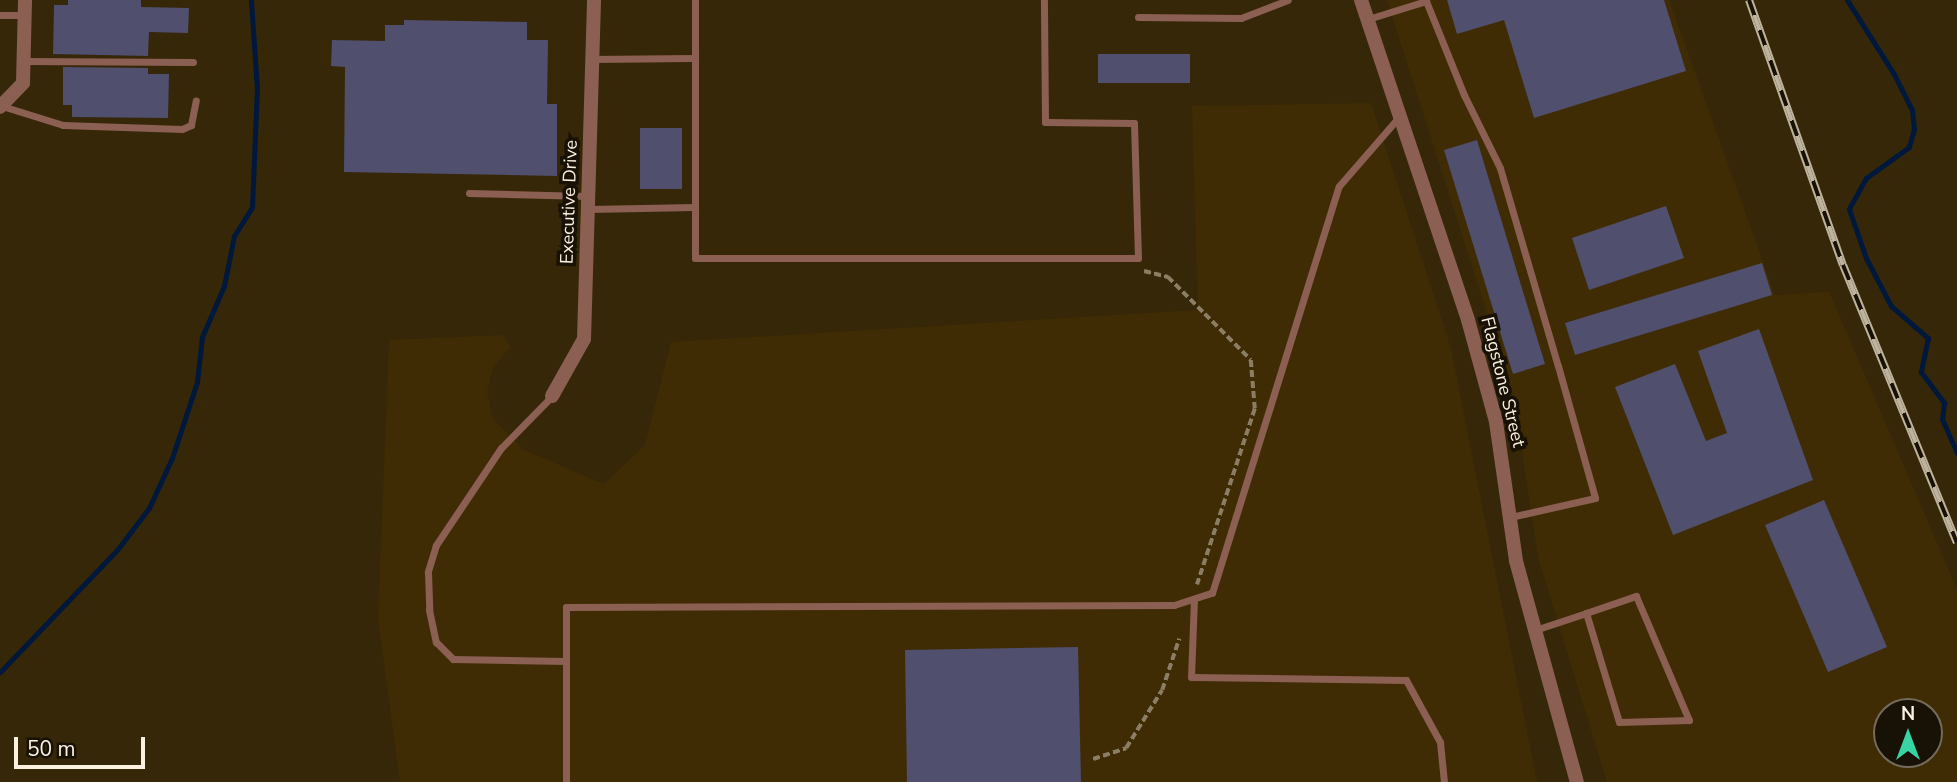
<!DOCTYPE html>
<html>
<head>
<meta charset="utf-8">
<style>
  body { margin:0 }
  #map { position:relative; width:1957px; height:782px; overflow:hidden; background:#362708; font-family:"Nunito Sans",sans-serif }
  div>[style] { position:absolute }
  .built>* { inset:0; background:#3f2c04 }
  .stream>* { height:5px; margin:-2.5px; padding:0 2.5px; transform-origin:2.5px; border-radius:2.5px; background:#00183c }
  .building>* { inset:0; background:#504f6d }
  .path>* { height:3.5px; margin-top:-1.75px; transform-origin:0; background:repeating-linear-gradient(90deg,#8b7e65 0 7px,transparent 0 10.5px) }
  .service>* { height:7px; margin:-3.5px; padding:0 3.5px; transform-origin:3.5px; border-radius:3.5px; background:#8b5f52 }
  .minor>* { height:14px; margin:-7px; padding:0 7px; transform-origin:7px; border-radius:7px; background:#8b5f52 }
  .rail>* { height:8px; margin-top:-4px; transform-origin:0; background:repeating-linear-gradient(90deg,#181105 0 16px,#beb39d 0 32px); box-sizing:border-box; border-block:2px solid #beb39d }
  span { translate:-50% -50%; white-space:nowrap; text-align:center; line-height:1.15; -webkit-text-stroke:7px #181105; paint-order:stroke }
  .street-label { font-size:18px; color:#fbf1e0 }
  .north { position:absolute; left:1873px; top:698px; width:70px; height:70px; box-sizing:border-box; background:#181105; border:2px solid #736b5d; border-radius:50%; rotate:0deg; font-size:19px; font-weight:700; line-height:28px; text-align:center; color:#fbf1e0 }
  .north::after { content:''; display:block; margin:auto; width:24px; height:32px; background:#39d4a5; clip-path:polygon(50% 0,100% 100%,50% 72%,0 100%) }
  .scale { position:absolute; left:14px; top:737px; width:131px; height:32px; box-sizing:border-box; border:4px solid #fbf1e0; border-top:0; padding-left:9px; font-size:21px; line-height:24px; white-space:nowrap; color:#fbf1e0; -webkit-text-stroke:5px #181105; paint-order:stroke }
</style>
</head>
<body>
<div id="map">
  <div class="built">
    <i style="clip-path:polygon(evenodd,1387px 0,1669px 0,1775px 295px,1829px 292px,1957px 589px,1957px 782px,1607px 782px,1538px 557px,1514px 398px,1387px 0,1887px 712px,1929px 712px,1929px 754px,1887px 754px,1887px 712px)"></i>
    <i style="clip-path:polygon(1371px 103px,1451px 348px,1537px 782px,400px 782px,378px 619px,389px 340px,502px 335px,511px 347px,493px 367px,487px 392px,493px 419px,524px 450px,604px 484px,645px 445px,671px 342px,1198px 310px,1192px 106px)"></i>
  </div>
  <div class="stream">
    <i style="left:1847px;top:0;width:88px;rotate:57.6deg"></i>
    <i style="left:1894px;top:74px;width:40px;rotate:63.4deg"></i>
    <i style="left:1912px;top:110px;width:19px;rotate:84deg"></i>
    <i style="left:1914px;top:129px;width:19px;rotate:106deg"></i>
    <i style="left:1909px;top:147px;width:53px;rotate:144.2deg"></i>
    <i style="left:1866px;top:178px;width:35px;rotate:119deg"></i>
    <i style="left:1849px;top:209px;width:52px;rotate:70.9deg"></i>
    <i style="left:1866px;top:258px;width:54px;rotate:62.5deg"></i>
    <i style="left:1891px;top:306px;width:49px;rotate:40.9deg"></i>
    <i style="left:1928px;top:338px;width:35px;rotate:102deg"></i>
    <i style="left:1921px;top:372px;width:39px;rotate:53deg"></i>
    <i style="left:1944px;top:403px;width:16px;rotate:97deg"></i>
    <i style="left:1942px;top:419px;width:37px;rotate:66deg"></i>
    <i style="left:0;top:672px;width:169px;rotate:-46.2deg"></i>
    <i style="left:117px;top:550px;width:53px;rotate:-52.7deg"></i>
    <i style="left:149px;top:508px;width:55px;rotate:-65.3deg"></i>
    <i style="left:172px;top:458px;width:80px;rotate:-71.8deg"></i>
    <i style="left:197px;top:382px;width:45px;rotate:-83.7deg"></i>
    <i style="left:202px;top:337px;width:56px;rotate:-66.7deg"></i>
    <i style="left:224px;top:286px;width:51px;rotate:-78.7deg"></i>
    <i style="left:234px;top:236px;width:34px;rotate:-58deg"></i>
    <i style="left:252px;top:207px;width:118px;rotate:-87.6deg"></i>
    <i style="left:257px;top:89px;width:89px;rotate:-93.9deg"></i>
  </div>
  <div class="building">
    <i style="clip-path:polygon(68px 0,141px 0,141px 7px,189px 8px,188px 33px,149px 32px,148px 56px,53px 54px,54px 5px,68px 5px)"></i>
    <i style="clip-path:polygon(1447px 0,1664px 0,1686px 71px,1534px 118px,1504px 20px,1457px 34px)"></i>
    <i style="clip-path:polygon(404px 20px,527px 22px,527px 40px,548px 40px,547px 104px,557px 104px,557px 176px,344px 172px,345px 67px,331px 66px,332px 40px,385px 41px,385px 25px,404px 25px)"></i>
    <i style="clip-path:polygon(1098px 54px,1190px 54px,1190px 83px,1098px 83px)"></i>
    <i style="clip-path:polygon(63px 67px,148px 68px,148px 74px,169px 74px,168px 118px,72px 117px,72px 105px,63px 105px)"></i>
    <i style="clip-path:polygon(640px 128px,682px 128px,682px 189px,640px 189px)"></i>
    <i style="clip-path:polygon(1477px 140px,1545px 364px,1513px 374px,1444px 150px)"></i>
    <i style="clip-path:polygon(1666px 206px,1684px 258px,1589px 290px,1572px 238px)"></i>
    <i style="clip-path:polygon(1762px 263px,1772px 295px,1575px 355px,1565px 323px)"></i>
    <i style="clip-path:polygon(1759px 329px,1813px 480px,1673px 535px,1615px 387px,1675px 364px,1706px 441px,1727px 433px,1698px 351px)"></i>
    <i style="clip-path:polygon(1824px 500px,1887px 647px,1828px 672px,1765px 525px)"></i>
    <i style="clip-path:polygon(1078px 647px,1081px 782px,907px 782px,905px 650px)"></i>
  </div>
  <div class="path">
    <i style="left:1144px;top:271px;width:25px;rotate:14deg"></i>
    <i style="left:1168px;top:277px;width:117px;rotate:45deg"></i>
    <i style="left:1251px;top:360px;width:49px;rotate:85.3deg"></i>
    <i style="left:1255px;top:409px;width:185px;rotate:108.2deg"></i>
    <i style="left:1093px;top:759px;width:35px;rotate:-18deg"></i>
    <i style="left:1126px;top:748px;width:68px;rotate:-58.2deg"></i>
    <i style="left:1162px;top:690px;width:54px;rotate:-71.6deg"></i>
  </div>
  <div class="service">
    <i style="left:695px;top:0;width:258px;rotate:90deg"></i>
    <i style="left:695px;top:258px;width:443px"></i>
    <i style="left:1138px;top:258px;width:135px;rotate:-91.7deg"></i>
    <i style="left:1134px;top:123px;width:89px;rotate:-179.4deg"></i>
    <i style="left:1045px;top:122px;width:122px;rotate:-90.5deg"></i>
    <i style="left:0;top:15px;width:25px"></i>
    <i style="left:1138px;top:17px;width:103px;rotate:0.6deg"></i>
    <i style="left:1241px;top:18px;width:50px;rotate:-21deg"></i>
    <i style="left:1368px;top:19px;width:61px;rotate:-17.2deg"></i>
    <i style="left:1426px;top:1px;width:101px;rotate:68deg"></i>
    <i style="left:1464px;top:95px;width:81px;rotate:63.7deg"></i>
    <i style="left:1500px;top:168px;width:206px;rotate:73.7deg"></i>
    <i style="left:1558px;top:366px;width:137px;rotate:74.3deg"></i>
    <i style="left:1595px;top:498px;width:86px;rotate:167.3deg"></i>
    <i style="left:592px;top:59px;width:101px;rotate:-0.6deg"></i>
    <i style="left:24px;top:61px;width:169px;rotate:0.3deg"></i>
    <i style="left:2px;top:106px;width:64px;rotate:17.3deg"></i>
    <i style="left:63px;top:125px;width:119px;rotate:1.9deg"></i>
    <i style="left:182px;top:129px;width:10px;rotate:-24deg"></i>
    <i style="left:191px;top:125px;width:25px;rotate:-79deg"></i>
    <i style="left:469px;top:193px;width:119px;rotate:1.4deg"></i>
    <i style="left:588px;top:209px;width:107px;rotate:-1.1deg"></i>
    <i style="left:552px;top:396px;width:73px;rotate:134.4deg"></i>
    <i style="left:501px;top:448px;width:117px;rotate:123.8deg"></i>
    <i style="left:436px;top:545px;width:28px;rotate:107deg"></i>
    <i style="left:428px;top:572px;width:38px;rotate:88deg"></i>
    <i style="left:429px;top:610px;width:33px;rotate:78deg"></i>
    <i style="left:436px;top:642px;width:24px;rotate:45deg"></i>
    <i style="left:453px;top:659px;width:113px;rotate:1deg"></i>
    <i style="left:1194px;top:599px;width:78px;rotate:92.2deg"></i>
    <i style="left:1191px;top:677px;width:215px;rotate:0.8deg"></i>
    <i style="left:1406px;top:680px;width:71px;rotate:61.3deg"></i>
    <i style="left:1440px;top:742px;width:40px;rotate:84.3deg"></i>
    <i style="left:1535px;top:630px;width:54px;rotate:-18.4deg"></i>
    <i style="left:1586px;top:613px;width:53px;rotate:-18.8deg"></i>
    <i style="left:1636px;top:596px;width:135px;rotate:66.9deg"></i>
    <i style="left:1689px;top:720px;width:70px;rotate:178.4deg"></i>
    <i style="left:1619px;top:722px;width:114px;rotate:-106.8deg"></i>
    <i style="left:566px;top:782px;width:175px;rotate:-90deg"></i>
    <i style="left:566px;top:607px;width:608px;rotate:-0.19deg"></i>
    <i style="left:1174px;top:605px;width:40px;rotate:-18deg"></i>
    <i style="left:1212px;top:593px;width:426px;rotate:-72.7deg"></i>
    <i style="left:1339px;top:186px;width:91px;rotate:-49deg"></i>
  </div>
  <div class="minor">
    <i style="left:1361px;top:0;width:337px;rotate:71.5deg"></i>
    <i style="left:1468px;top:320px;width:106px;rotate:74.6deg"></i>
    <i style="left:1496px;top:422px;width:140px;rotate:81.8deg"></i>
    <i style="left:1516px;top:561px;width:229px;rotate:74.6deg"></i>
    <i style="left:0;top:107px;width:33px;rotate:-46deg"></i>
    <i style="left:23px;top:83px;width:83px;rotate:-88.6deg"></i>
    <i style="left:552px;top:396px;width:65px;rotate:-60.7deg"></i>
    <i style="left:584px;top:339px;width:339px;rotate:-88.3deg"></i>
  </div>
  <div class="rail">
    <i style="left:1749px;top:0;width:281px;rotate:70.5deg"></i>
    <i style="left:1843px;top:265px;width:300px;rotate:67.7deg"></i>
  </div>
  <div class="street-label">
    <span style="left:569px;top:202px;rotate:-88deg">Executive Drive</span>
    <span style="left:1503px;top:382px;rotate:76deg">Flagstone Street</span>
  </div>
  <div class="north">N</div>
  <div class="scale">50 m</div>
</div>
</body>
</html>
